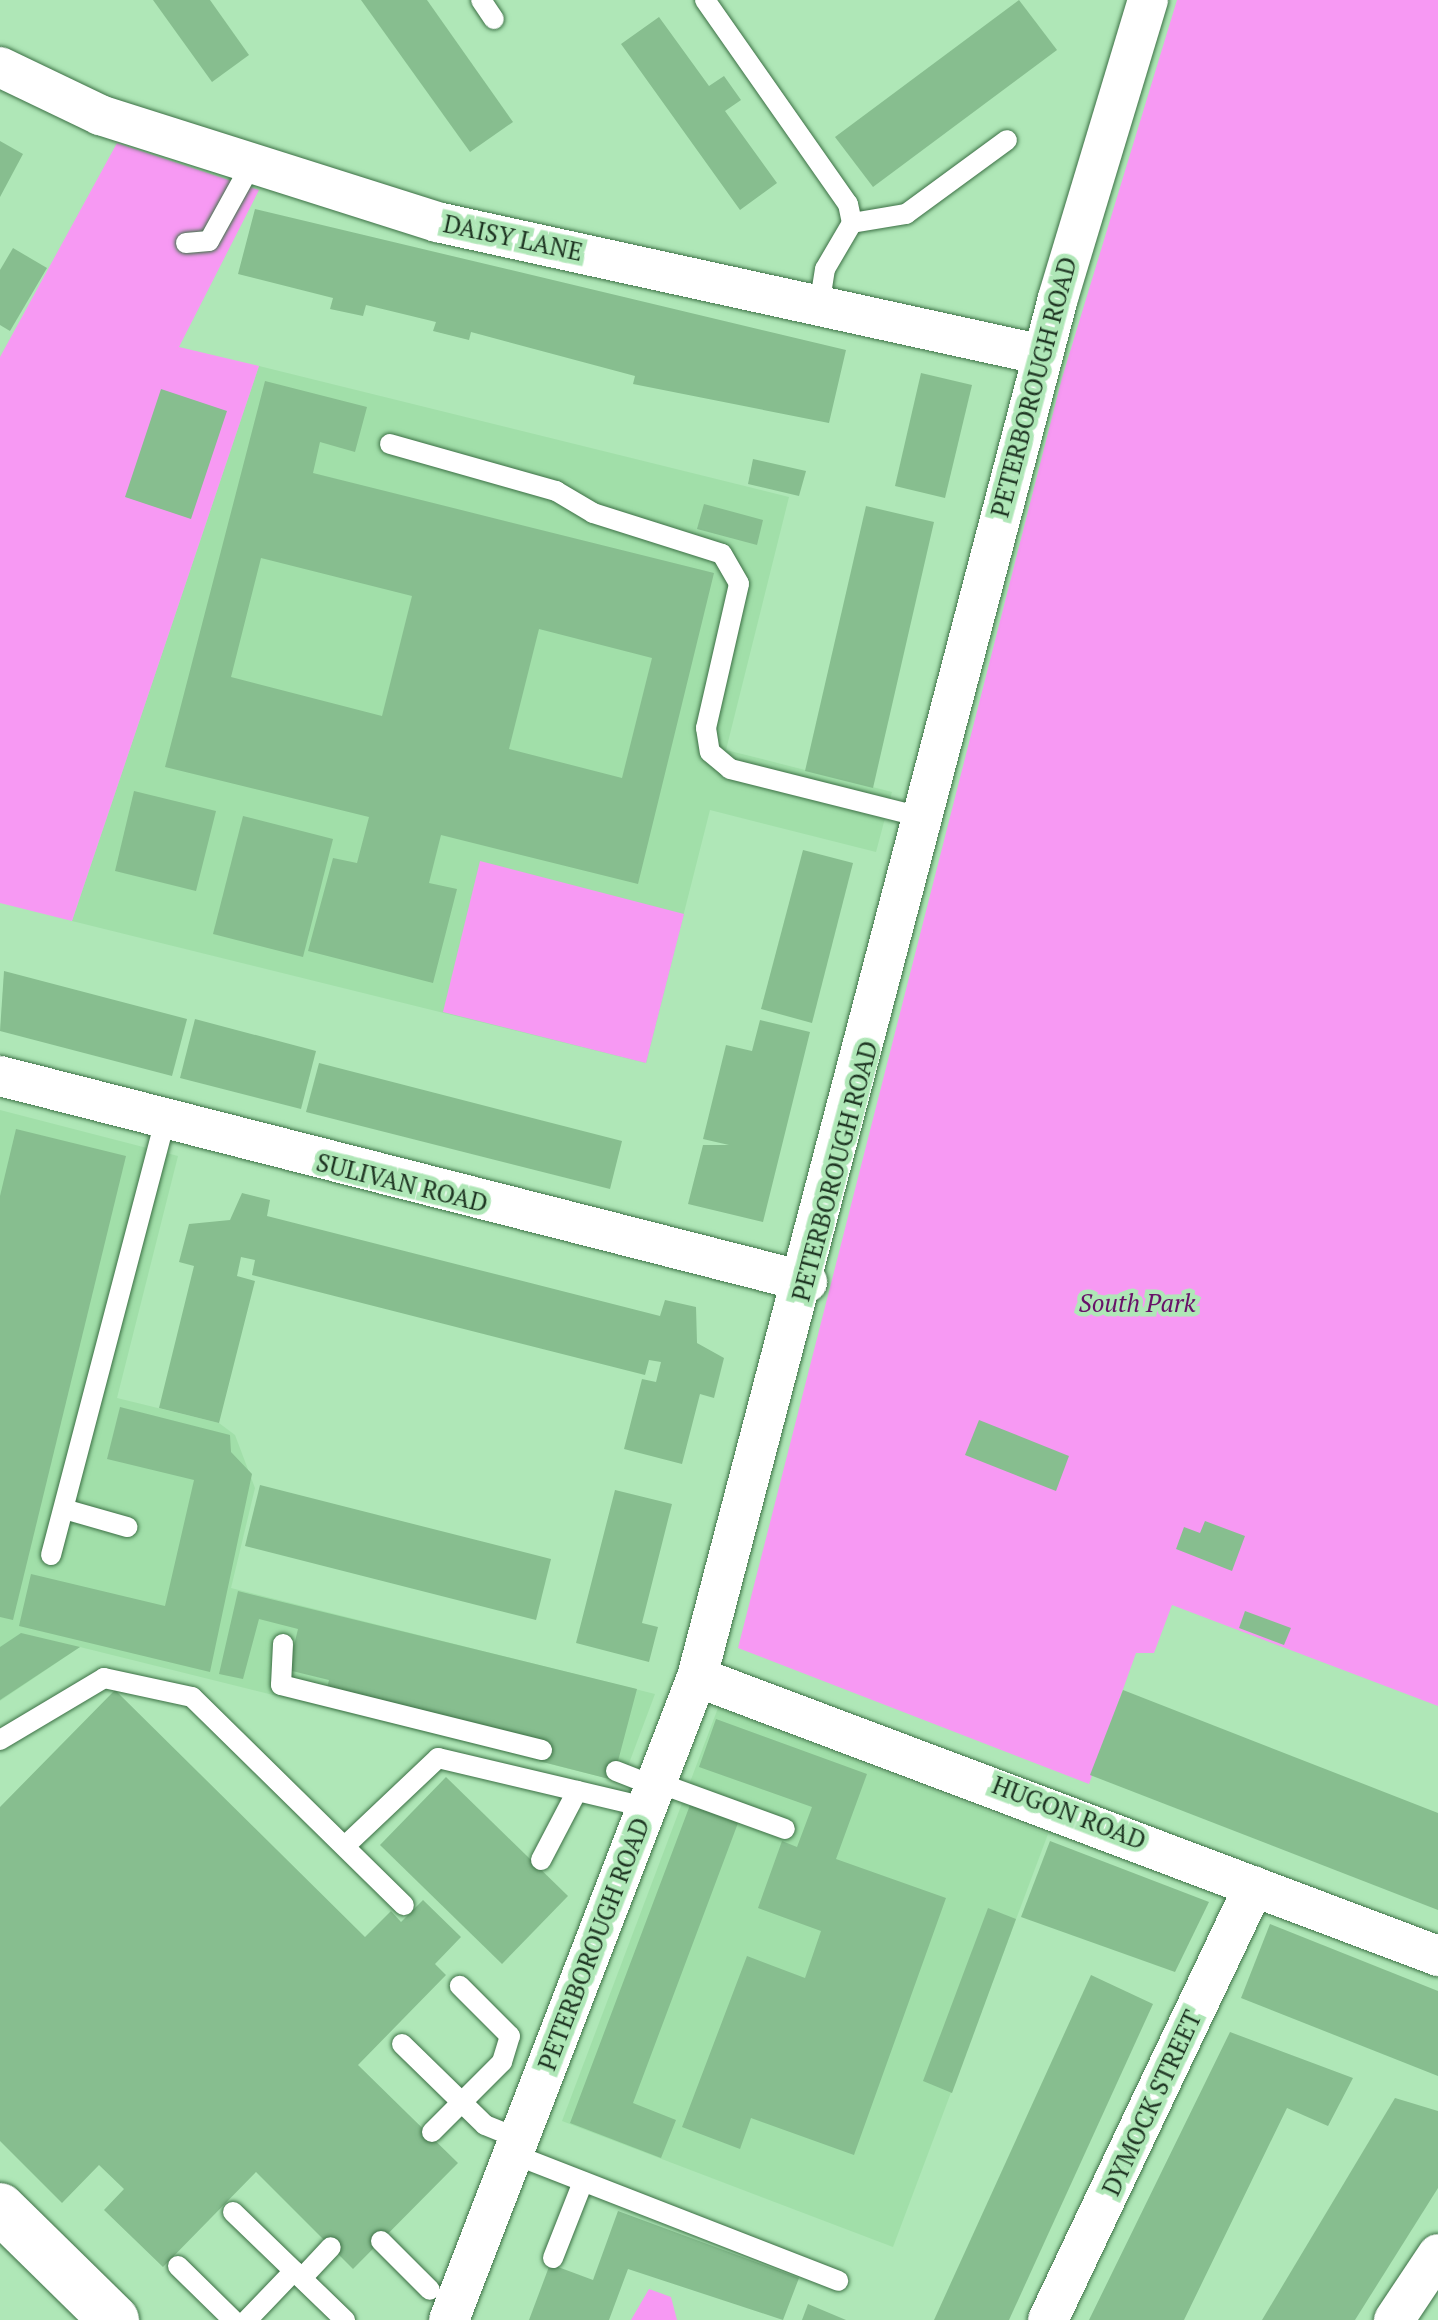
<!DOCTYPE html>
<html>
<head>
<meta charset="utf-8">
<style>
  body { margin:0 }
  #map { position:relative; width:1438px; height:2320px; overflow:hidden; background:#afe7b7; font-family:"PT Serif",serif }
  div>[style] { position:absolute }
  .built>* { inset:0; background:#a1dfa9 }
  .green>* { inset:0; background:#f799f3 }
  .building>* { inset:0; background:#87be8f }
  .roads { filter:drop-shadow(0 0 2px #3c7045) drop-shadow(0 0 2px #3c7045) }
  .service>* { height:20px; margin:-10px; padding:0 10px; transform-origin:10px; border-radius:10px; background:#fff }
  .minor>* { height:40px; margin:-20px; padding:0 20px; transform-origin:20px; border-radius:20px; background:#fff }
  .tertiary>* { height:50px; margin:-25px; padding:0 25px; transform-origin:25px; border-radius:25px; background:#fff }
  span { translate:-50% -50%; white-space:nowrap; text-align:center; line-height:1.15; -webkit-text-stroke:9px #afe7b7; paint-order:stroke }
  .street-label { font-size:25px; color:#1e3522 }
  .park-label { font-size:25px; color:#681268; font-style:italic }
</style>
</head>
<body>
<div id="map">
  <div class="built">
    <i style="clip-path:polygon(259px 366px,789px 497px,726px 750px,892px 792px,876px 852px,710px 810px,646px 1063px,72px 921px)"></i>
    <i style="clip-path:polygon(0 1110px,178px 1156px,117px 1398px,219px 1423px,235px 1435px,255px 1488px,231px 1588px,655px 1694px,622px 1782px,80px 1647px,0 1701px)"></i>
    <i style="clip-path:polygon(718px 1708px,1048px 1834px,893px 2247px,562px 2121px)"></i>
  </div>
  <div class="green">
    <i style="clip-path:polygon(1177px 0,1438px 0,1438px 1706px,1172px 1605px,1154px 1653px,1136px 1653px,1089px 1784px,738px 1648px,1062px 378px)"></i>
    <i style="clip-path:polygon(117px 143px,259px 190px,179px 347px,259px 366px,72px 921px,0 903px,0 357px)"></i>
    <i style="clip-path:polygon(480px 861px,684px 914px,646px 1063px,443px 1012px)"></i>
    <i style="clip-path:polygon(649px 2289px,671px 2297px,677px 2320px,631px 2320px)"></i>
  </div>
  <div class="building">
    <i style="clip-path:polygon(153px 0,210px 0,249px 55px,212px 82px)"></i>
    <i style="clip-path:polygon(361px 0,427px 0,513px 122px,470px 152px)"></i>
    <i style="clip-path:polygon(1019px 0,1057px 50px,873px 187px,835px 137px)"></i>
    <i style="clip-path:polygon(659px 17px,709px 86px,724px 76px,741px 100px,725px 111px,777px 183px,740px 210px,621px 44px)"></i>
    <i style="clip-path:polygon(0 141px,23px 154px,0 197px)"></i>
    <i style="clip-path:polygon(255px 209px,846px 350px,829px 423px,633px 384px,635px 376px,471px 332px,469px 340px,433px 331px,436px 322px,366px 305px,363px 316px,330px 309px,333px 298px,238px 274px)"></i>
    <i style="clip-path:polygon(13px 248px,47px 268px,10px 331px,0 325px,0 270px)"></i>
    <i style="clip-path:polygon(921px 373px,972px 385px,945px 498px,895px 486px)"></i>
    <i style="clip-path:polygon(evenodd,265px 381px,367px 407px,355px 452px,320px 442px,313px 473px,714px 573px,638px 884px,441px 835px,429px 883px,457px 889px,433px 983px,308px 951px,333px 858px,357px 863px,369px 817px,165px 767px,265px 381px,261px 558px,412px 596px,382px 716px,231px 677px,261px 558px,265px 381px,539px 629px,652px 658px,622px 778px,509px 749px,539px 629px)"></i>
    <i style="clip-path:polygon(161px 389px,227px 411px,191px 519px,125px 497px)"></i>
    <i style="clip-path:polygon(753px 459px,806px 471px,799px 496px,748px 484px)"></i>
    <i style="clip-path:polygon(704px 504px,763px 520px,757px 545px,697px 529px)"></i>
    <i style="clip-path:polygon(866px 506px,934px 522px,873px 788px,805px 771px)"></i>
    <i style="clip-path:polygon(134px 791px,216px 811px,196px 891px,115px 871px)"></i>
    <i style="clip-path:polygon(243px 816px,333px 839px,303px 957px,213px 934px)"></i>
    <i style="clip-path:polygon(803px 850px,853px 863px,812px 1023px,761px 1009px)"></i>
    <i style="clip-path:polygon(4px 971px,187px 1019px,172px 1076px,0 1031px)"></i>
    <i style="clip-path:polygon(195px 1019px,316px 1051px,301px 1109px,180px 1078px)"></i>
    <i style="clip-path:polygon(760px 1020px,810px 1032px,763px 1222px,688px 1204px,703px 1145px,729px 1145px,703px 1139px,726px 1045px,752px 1051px)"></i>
    <i style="clip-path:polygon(319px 1063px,622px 1141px,610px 1189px,306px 1112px)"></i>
    <i style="clip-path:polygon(16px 1129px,126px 1156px,13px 1620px,0 1617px,0 1196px)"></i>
    <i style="clip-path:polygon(242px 1193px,270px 1200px,267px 1216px,660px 1316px,665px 1300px,696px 1307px,697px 1343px,724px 1358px,714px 1398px,700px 1394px,682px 1464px,624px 1449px,642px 1379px,656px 1382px,661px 1362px,649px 1360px,645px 1375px,252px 1275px,255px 1260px,241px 1257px,237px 1276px,255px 1281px,219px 1423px,159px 1408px,194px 1266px,179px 1262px,189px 1224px,230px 1220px)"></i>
    <i style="clip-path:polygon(120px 1407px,230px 1435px,231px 1452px,252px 1474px,210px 1672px,19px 1626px,31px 1574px,165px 1606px,194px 1480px,107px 1459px)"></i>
    <i style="clip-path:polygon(979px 1420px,1069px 1456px,1056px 1491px,965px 1455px)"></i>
    <i style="clip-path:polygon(260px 1485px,551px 1559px,536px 1620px,245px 1546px)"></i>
    <i style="clip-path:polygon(615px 1490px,672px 1504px,642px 1623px,658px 1627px,649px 1662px,576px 1643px)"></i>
    <i style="clip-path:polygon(1205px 1521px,1245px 1536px,1232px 1571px,1176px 1549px,1184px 1527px,1200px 1533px)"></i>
    <i style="clip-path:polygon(238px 1591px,637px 1689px,613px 1780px,539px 1761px,544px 1741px,327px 1688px,329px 1680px,288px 1670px,298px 1629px,259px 1619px,243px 1679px,219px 1674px)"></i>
    <i style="clip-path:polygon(1245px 1611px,1291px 1628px,1284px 1645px,1239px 1628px)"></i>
    <i style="clip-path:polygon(21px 1633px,80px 1647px,0 1700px,0 1647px)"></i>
    <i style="clip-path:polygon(115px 1690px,365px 1937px,391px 1911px,401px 1922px,423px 1900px,461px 1937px,435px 1964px,446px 1975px,358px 2065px,458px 2163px,353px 2269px,256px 2172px,163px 2267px,104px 2210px,124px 2189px,99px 2165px,62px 2203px,0 2141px,0 1807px)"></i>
    <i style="clip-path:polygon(1123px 1690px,1438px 1813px,1438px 1910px,1090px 1775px)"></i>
    <i style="clip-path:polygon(716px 1719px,867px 1774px,836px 1859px,946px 1898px,854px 2155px,751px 2118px,740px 2149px,682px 2127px,747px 1956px,805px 1978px,821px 1931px,758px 1908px,782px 1841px,797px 1847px,812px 1807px,699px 1767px)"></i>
    <i style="clip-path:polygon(446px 1777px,568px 1896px,502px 1964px,380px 1845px)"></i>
    <i style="clip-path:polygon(690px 1805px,738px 1823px,633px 2103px,676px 2120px,661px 2158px,570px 2123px)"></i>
    <i style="clip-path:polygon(1050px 1841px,1209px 1902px,1175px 1972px,1021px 1917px)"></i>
    <i style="clip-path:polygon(988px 1908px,1016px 1919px,952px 2093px,923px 2081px)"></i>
    <i style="clip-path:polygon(1270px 1924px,1438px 1991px,1438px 2076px,1241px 1998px)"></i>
    <i style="clip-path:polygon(1091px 1975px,1153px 2004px,1009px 2320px,934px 2320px)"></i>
    <i style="clip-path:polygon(1230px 2032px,1353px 2078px,1328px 2126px,1287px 2108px,1184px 2320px,1089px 2320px)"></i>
    <i style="clip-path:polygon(1395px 2098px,1438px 2111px,1438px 2188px,1355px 2320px,1262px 2320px)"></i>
    <i style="clip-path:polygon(618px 2211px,799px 2278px,783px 2320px,628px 2269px,609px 2320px,529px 2320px,550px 2264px,593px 2280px)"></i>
    <i style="clip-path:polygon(808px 2304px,846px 2320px,802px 2320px)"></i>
  </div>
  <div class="roads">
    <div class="service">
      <i style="left:481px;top:0;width:23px;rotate:56deg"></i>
      <i style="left:705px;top:0;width:249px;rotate:55deg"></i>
      <i style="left:848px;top:204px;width:19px;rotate:78deg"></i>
      <i style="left:852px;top:223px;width:53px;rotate:120.4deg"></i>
      <i style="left:825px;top:269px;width:36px;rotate:99deg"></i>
      <i style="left:852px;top:223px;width:55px;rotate:-9.5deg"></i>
      <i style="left:906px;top:214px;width:125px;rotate:-36.2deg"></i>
      <i style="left:186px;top:243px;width:23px;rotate:-5deg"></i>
      <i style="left:209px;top:241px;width:89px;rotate:-61.1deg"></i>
      <i style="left:390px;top:444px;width:173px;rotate:15.8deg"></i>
      <i style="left:556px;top:491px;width:43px;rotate:30.7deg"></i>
      <i style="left:593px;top:513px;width:135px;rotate:17.6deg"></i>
      <i style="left:722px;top:554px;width:34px;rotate:60deg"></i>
      <i style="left:739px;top:584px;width:148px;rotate:102.9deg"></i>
      <i style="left:706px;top:728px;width:24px;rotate:81deg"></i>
      <i style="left:710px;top:752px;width:26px;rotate:40deg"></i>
      <i style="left:730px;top:769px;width:201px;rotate:14.1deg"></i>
      <i style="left:64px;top:1509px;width:66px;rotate:15.9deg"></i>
      <i style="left:51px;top:1555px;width:447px;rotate:-75.3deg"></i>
      <i style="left:283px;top:1644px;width:41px;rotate:92.8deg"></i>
      <i style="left:281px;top:1685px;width:269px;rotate:14deg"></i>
      <i style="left:0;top:1740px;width:121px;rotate:-30.8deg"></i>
      <i style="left:104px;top:1678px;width:90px;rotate:12.2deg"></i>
      <i style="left:192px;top:1697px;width:297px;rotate:44.5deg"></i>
      <i style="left:616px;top:1771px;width:41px;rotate:21.5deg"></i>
      <i style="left:656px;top:1782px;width:137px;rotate:20deg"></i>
      <i style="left:345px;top:1846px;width:128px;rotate:-43.4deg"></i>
      <i style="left:438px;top:1758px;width:214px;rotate:13.3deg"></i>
      <i style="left:541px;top:1860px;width:78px;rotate:-62.4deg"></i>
      <i style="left:402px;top:2044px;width:116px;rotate:44.3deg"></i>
      <i style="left:485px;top:2125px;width:37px;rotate:22deg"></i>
      <i style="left:432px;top:2132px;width:99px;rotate:-45deg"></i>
      <i style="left:502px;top:2062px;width:27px;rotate:-73deg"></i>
      <i style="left:510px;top:2036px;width:71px;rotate:-135deg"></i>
      <i style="left:513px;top:2154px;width:349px;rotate:21.3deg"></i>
      <i style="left:233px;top:2212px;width:156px;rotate:44deg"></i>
      <i style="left:381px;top:2241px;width:69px;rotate:45deg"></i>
      <i style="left:553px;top:2258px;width:82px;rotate:-68.5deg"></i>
      <i style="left:178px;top:2266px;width:77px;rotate:44.5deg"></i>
      <i style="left:302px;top:2278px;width:42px;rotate:-46.9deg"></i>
      <i style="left:247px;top:2320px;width:68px;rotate:-46.2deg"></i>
    </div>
    <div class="minor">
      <i style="left:0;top:67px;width:111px;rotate:25.6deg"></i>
      <i style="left:100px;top:115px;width:354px;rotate:17.6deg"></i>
      <i style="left:437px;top:222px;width:620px;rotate:12.38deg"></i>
      <i style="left:0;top:1076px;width:833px;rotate:14.32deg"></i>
      <i style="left:697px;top:1677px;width:792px;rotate:20.63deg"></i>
      <i style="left:449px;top:2320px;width:689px;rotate:-68.91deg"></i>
      <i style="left:697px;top:1677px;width:1425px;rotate:-75.33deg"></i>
      <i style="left:1058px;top:298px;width:311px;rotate:-73.2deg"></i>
      <i style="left:1048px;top:2320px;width:480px;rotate:-64.6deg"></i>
      <i style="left:1394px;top:2320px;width:79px;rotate:-56.3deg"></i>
    </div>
    <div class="tertiary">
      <i style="left:0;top:2208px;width:160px;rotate:44.5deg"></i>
    </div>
  </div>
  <div class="street-label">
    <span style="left:513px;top:238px;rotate:12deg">DAISY LANE</span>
    <span style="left:1034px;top:387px;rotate:-75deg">PETERBOROUGH ROAD</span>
    <span style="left:835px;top:1171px;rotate:-75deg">PETERBOROUGH ROAD</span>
    <span style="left:402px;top:1183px;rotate:14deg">SULIVAN ROAD</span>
    <span style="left:1069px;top:1813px;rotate:21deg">HUGON ROAD</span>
    <span style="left:594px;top:1944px;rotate:-69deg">PETERBOROUGH ROAD</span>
    <span style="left:1152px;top:2103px;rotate:-65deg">DYMOCK STREET</span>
  </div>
  <div class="park-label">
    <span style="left:1137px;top:1303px">South Park</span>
  </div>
</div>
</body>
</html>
